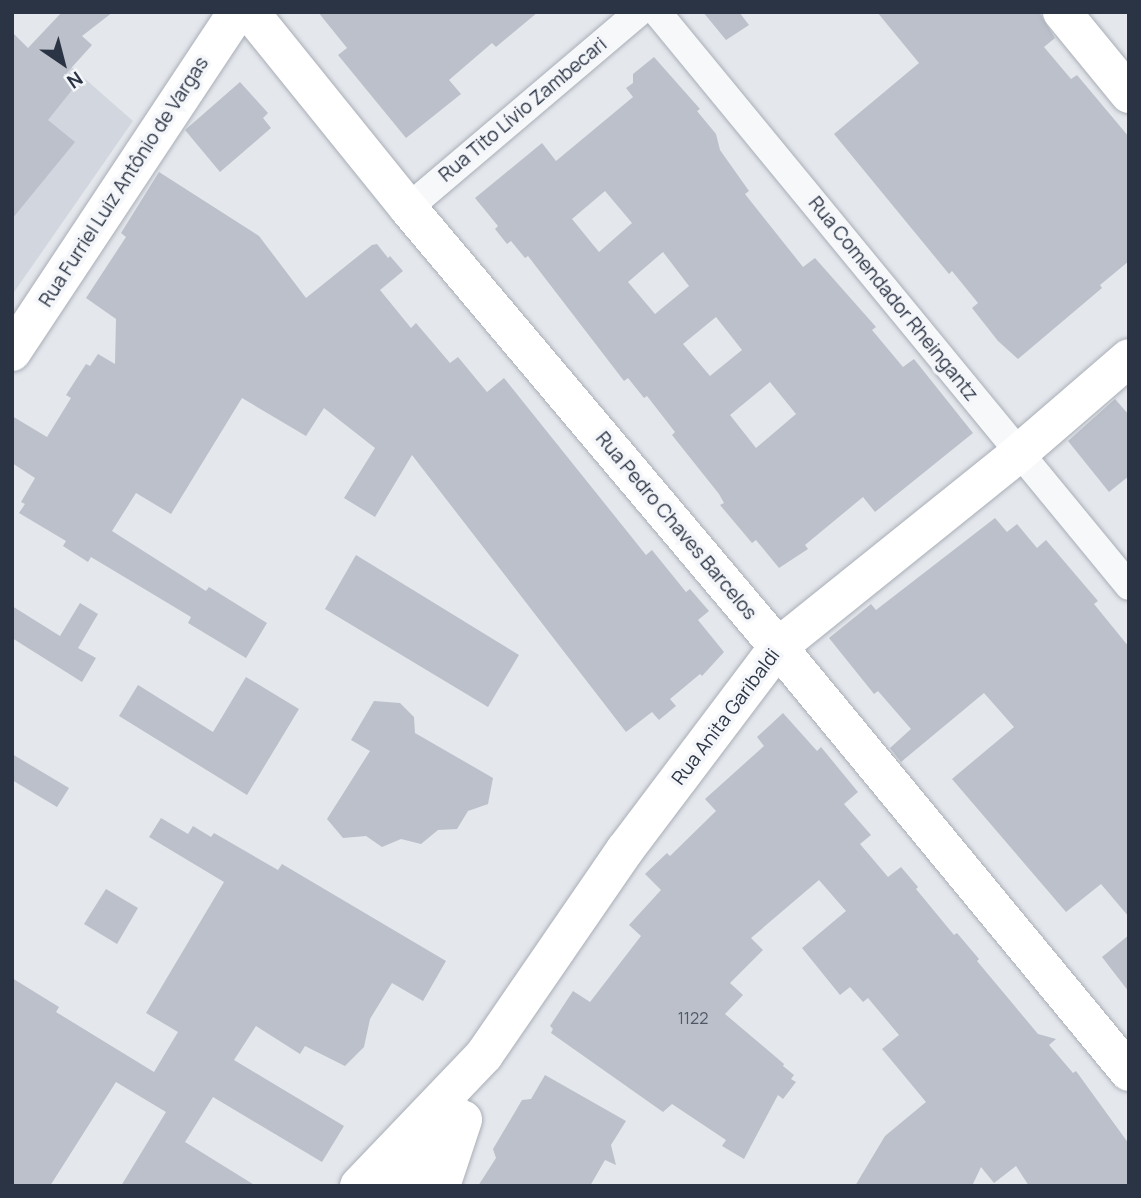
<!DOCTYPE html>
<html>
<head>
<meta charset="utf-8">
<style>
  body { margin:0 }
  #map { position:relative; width:1141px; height:1198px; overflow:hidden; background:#e4e7ec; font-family:Manrope,sans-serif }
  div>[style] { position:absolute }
  .built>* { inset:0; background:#d2d6de }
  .building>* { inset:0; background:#bbc0ca }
  .roads { filter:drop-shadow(0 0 2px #a9aeb7) drop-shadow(0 0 2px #a9aeb7) }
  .street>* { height:28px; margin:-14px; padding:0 14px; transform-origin:14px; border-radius:14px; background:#f7f8fa }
  .secondary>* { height:38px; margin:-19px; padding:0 19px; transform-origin:19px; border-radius:19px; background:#fff }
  span { translate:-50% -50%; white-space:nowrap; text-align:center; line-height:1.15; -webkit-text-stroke:7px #f4f6f9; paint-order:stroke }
  .number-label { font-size:16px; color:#4f5766 }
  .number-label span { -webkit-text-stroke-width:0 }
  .street-label { font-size:19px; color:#2b3445 }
  .frame { position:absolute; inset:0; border:14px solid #2b3445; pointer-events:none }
  .north { position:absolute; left:28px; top:28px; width:70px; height:70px; -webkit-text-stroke:5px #f4f6f9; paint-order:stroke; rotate:145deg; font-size:19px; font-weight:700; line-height:28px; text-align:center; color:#2b3445 }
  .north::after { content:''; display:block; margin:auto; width:24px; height:32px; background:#2b3445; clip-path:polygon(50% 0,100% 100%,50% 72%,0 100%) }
</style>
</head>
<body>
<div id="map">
  <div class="built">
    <i style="clip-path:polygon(43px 42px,133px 121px,12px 295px,12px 74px)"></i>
  </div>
  <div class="building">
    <i style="clip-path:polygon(62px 12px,113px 12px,82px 36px,92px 45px,64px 76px,76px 85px,48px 120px,75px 142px,12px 219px,12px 32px,28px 48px)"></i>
    <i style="clip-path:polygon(318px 12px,538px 12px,496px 47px,492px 43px,449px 80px,461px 94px,406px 138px,338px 55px,347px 48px)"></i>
    <i style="clip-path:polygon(703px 12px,739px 12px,749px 25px,726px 40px)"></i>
    <i style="clip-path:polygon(877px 12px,1039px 12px,1055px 38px,1044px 47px,1071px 79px,1077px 75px,1129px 137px,1129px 261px,1100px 285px,1102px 288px,1018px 359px,998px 341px,972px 308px,978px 303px,952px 271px,949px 274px,834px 134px,919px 63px)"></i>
    <i style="clip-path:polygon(evenodd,654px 57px,700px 109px,697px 111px,716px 134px,720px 150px,749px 191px,745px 194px,803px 267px,815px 258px,876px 327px,872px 330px,903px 367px,914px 359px,973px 433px,875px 512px,863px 497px,805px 545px,808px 549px,779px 568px,756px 540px,752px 543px,720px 505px,724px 503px,719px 494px,672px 435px,675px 432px,647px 396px,644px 398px,628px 378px,624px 381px,528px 256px,525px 258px,511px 241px,507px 244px,495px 229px,498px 226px,475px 198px,542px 143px,556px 161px,633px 97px,626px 88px,633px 83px,633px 74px,654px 57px,605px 191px,632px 223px,599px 252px,572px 219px,605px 191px,654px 57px,663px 252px,689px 286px,655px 314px,628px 282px,663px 252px,654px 57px,716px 317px,742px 350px,710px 376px,683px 344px,716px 317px,654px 57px,770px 382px,796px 414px,756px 448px,730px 415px,770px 382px)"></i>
    <i style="clip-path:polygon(240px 82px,268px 113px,263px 118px,271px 128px,220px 172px,185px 130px)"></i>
    <i style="clip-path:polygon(159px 172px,259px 236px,306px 298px,372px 245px,377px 244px,388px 258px,390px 256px,403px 271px,380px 290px,411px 328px,416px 323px,450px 363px,458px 357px,487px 392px,504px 378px,646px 555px,652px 550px,686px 592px,690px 589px,709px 611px,698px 620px,724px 652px,702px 676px,700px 674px,670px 699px,676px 706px,659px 720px,652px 712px,626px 732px,412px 455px,375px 517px,344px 498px,375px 448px,324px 408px,306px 436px,242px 398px,171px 514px,136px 493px,112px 531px,206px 591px,209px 587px,267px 623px,246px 658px,188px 623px,191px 617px,91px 557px,88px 562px,63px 546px,66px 541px,19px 513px,25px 504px,21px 502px,35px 478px,12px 463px,12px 416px,47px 437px,71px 398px,66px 395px,86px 364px,90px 366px,98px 354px,115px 364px,116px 319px,86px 298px,126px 237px,121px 233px)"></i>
    <i style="clip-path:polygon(1115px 399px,1129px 415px,1129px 476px,1109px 492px,1068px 441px)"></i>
    <i style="clip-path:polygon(995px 518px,1007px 532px,1017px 524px,1037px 548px,1046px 540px,1098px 601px,1094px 604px,1129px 647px,1129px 917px,1101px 884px,1066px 912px,952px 779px,1014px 727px,984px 693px,901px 762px,890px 748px,911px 729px,878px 691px,874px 694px,829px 638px,871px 604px,876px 610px)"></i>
    <i style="clip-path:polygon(356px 555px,519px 655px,488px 707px,325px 609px)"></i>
    <i style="clip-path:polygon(80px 603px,98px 614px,78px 648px,96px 658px,82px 682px,12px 638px,12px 606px,60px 636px)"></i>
    <i style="clip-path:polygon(246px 677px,299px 709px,247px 795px,119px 716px,138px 685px,213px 732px)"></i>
    <i style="clip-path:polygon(374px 701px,400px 703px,414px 717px,415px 733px,493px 778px,488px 804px,468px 811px,457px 829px,438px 830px,421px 844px,401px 839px,382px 847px,366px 836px,343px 838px,327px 819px,370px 751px,351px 740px)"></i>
    <i style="clip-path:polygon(783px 713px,817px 751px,821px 747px,858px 792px,844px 804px,871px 835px,860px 844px,888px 877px,901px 867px,918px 887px,916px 889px,954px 935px,957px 933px,979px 959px,977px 961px,1038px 1034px,1056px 1039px,1049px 1045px,1073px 1073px,1076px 1071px,1129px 1144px,1129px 1186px,1029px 1186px,1016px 1166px,994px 1183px,981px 1167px,972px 1186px,855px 1186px,885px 1136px,926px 1102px,882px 1049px,899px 1035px,868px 998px,863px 1002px,850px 987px,840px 995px,802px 948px,846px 911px,819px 880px,751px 938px,763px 950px,730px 983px,743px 995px,725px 1014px,784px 1064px,783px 1066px,794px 1075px,791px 1079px,796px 1082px,783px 1099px,778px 1095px,744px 1159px,722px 1146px,726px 1140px,672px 1104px,663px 1112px,551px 1033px,553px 1029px,550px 1026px,573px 991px,590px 1002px,641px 936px,629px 925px,661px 890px,645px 874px,667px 853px,670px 856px,716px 811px,705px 799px,764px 746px,757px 737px)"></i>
    <i style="clip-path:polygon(12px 754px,69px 788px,57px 807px,12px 780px)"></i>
    <i style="clip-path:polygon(161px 818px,188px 834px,193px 826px,211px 837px,214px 833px,278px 870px,282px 864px,446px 961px,423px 1001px,392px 983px,370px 1019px,364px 1047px,345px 1066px,305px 1046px,300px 1054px,256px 1026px,234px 1060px,344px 1126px,322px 1162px,213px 1097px,185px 1142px,256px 1186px,121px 1186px,166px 1112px,116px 1082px,50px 1186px,12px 1186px,12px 978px,59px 1007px,56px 1012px,154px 1072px,178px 1032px,146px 1013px,224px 882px,149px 837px)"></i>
    <i style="clip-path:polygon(106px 889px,138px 908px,117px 944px,84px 924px)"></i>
    <i style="clip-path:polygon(1129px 935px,1129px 992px,1102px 957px)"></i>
    <i style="clip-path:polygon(545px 1075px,626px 1121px,611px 1145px,616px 1165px,605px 1160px,590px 1186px,478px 1186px,496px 1158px,493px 1149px,522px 1100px,531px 1099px)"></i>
  </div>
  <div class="roads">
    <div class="street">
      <i style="left:657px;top:12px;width:743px;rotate:50.57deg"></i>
      <i style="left:408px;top:208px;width:303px;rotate:-40.3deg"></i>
    </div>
    <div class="secondary">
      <i style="left:250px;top:12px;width:252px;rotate:51.1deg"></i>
      <i style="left:408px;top:208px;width:574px;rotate:49.87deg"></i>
      <i style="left:778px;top:647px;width:551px;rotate:50.45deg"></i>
      <i style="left:1062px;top:12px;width:106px;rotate:50.7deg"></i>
      <i style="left:12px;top:352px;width:408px;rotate:-56.5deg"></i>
      <i style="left:359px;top:1186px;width:181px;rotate:-46.3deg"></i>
      <i style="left:484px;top:1055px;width:249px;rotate:-55.5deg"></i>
      <i style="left:625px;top:850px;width:254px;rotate:-53deg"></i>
      <i style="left:778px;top:647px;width:309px;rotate:-38.8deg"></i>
      <i style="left:1019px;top:453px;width:145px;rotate:-40.8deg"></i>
      <i style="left:405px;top:1186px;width:89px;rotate:-58.8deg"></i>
      <i style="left:441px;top:1186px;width:70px;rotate:-71.6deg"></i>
    </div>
  </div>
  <div class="number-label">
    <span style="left:693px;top:1018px">1122</span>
  </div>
  <div class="street-label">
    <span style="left:523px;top:110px;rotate:-40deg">Rua Tito Lívio Zambecari</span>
    <span style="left:124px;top:182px;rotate:-57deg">Rua Furriel Luiz Antônio de Vargas</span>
    <span style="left:893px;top:299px;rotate:51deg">Rua Comendador Rheingantz</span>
    <span style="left:676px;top:526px;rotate:50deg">Rua Pedro Chaves Barcelos</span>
    <span style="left:726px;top:717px;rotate:-53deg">Rua Anita Garibaldi</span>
  </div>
  <div class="frame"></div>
  <div class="north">N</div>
</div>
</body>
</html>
